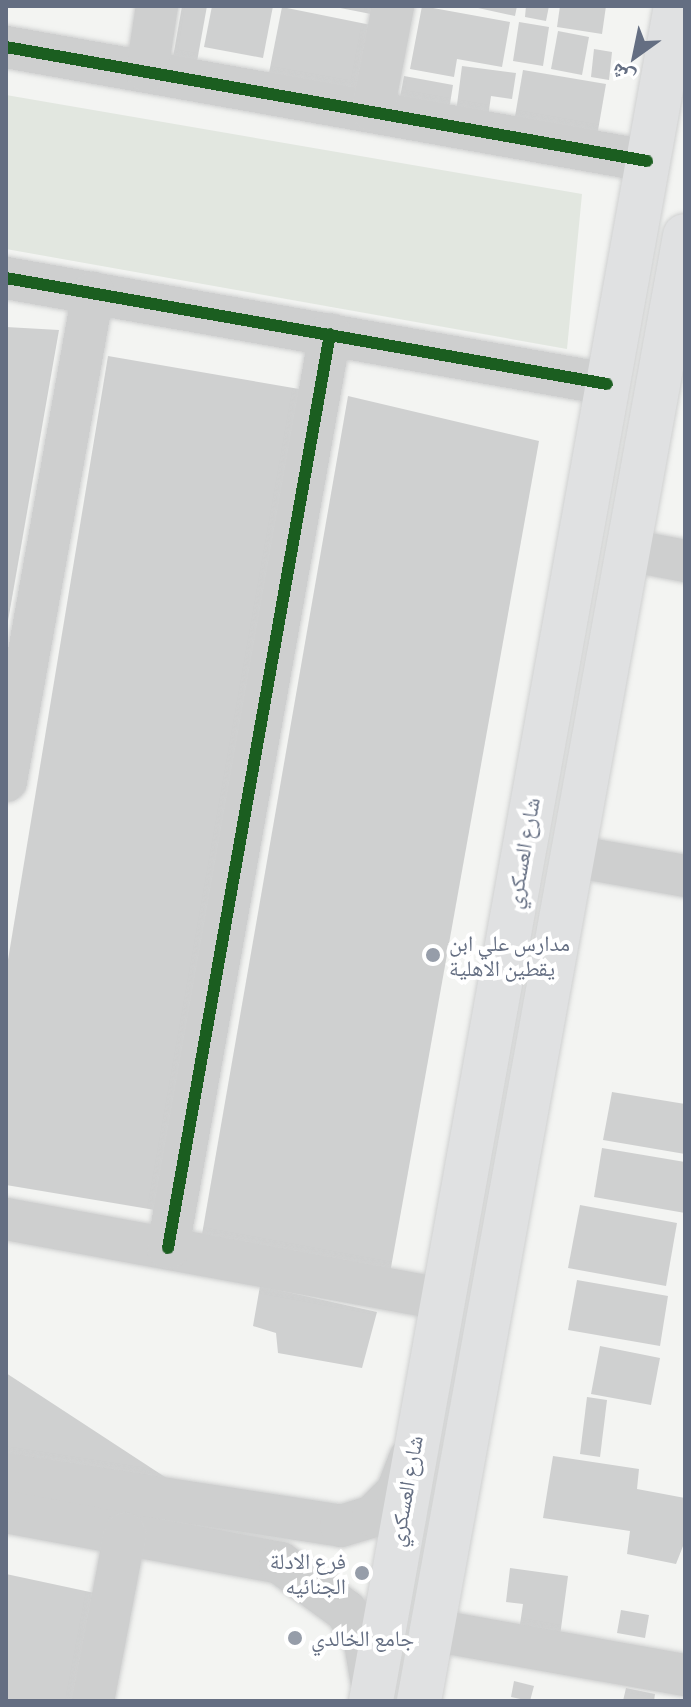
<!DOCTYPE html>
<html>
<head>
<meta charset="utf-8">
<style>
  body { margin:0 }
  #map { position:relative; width:691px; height:1707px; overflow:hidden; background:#f3f4f2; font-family:Barlow,"Noto Naskh Arabic",sans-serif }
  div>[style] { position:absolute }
  .green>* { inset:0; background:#e2e7e0 }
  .building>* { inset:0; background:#cfd0d0 }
  .roads { filter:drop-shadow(0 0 2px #cfd0d0) drop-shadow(0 0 2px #cfd0d0) }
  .minor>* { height:42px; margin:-21px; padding:0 21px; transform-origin:21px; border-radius:21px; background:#cecfcf }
  .major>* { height:44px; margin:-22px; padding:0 22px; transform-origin:22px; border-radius:22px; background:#e0e1e2 }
  .cycleway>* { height:12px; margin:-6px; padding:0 6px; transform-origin:6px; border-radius:6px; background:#1b5e20 }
  .dots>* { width:22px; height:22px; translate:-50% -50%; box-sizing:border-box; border:4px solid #fff; border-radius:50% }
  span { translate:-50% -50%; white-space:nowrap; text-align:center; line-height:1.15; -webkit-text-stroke:8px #fff; paint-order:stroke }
  .street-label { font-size:22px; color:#646e82 }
  .poi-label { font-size:22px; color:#646e82 }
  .left { translate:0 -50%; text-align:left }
  .right { translate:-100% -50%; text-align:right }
  .frame { position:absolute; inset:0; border:8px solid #646e82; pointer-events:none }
  .north { position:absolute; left:595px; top:16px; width:80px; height:80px; -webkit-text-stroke:6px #fff; paint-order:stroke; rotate:213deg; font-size:22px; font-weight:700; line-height:32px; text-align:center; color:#646e82 }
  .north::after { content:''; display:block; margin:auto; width:28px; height:36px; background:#646e82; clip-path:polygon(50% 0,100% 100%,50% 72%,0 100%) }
</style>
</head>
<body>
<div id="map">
  <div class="green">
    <i style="clip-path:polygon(6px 95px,582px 194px,567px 349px,6px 249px)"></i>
  </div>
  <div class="building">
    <i style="clip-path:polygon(182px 6px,207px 6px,196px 67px,172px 63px)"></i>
    <i style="clip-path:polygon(212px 6px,273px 6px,263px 58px,204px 47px)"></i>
    <i style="clip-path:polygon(330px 6px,377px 6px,376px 15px)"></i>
    <i style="clip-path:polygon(422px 6px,510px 22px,502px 67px,457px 59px,454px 77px,410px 69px)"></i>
    <i style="clip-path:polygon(469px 6px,517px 6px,515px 16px)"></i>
    <i style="clip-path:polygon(526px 6px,549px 6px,546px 21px,525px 17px)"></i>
    <i style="clip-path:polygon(560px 6px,606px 6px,602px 34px,557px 27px)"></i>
    <i style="clip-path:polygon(282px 7px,376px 26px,361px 102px,267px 83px)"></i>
    <i style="clip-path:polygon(519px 22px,549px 27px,543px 66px,513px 61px)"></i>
    <i style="clip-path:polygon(558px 31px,589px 37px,582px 75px,551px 69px)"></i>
    <i style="clip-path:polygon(594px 49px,612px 52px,609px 80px,591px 77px)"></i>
    <i style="clip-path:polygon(462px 66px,516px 73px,512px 99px,491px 96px,487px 124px,455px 120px)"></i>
    <i style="clip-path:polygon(523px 70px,606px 84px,596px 142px,513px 128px)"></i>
    <i style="clip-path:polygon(404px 76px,453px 85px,448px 116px,398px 108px)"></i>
    <i style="clip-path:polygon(6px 327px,59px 330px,8px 621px,6px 621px)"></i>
    <i style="clip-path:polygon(108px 356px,305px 390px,161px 1211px,6px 1185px,6px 972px)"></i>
    <i style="clip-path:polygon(348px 396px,539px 441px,390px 1273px,201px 1240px)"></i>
    <i style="clip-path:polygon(612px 1092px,685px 1104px,685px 1154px,603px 1140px)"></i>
    <i style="clip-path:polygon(602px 1148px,685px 1162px,685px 1213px,594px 1197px)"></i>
    <i style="clip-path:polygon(580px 1205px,677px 1223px,666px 1286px,568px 1268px)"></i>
    <i style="clip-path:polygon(577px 1280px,668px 1296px,660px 1346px,568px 1330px)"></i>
    <i style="clip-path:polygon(260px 1286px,377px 1312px,362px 1368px,278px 1353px,276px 1333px,253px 1326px)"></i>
    <i style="clip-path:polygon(600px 1346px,660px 1358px,651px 1405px,591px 1394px)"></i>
    <i style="clip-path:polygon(6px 1373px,191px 1494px,6px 1457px)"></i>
    <i style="clip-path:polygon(587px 1397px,607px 1400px,600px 1457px,580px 1454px)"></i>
    <i style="clip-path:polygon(553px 1456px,639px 1469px,637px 1489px,685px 1498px,685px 1541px,676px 1564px,627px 1554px,630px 1531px,543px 1518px)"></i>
    <i style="clip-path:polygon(510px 1568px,568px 1576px,560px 1636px,519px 1631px,523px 1604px,506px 1602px)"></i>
    <i style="clip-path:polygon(6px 1574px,104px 1595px,85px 1701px,6px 1701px)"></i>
    <i style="clip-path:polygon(621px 1610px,649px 1615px,645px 1638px,617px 1633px)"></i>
    <i style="clip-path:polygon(514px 1681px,534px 1686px,530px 1701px,511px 1697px)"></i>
    <i style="clip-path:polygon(626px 1688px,655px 1694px,654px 1701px,623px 1701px)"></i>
  </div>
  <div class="roads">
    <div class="minor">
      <i style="left:6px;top:47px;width:651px;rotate:10.08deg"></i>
      <i style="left:147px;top:71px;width:66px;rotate:-81.3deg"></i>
      <i style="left:373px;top:111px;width:107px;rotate:-79.2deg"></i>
      <i style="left:6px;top:278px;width:610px;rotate:10deg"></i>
      <i style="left:628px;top:550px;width:58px;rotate:10.9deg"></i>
      <i style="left:6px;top:781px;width:496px;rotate:-79.9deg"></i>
      <i style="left:572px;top:856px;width:115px;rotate:10deg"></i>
      <i style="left:6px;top:1219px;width:441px;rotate:10.4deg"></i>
      <i style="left:168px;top:1248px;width:928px;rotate:-79.95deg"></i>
      <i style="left:6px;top:1474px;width:339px;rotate:8.8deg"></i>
      <i style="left:341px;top:1526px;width:34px;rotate:-17deg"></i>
      <i style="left:373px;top:1516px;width:34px;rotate:-45deg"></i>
      <i style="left:397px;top:1492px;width:36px;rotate:-69deg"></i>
      <i style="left:6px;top:1512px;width:279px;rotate:10.5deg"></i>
      <i style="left:280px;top:1563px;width:82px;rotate:36deg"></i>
      <i style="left:346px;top:1611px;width:37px;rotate:59deg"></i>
      <i style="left:365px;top:1643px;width:48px;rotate:80.3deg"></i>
      <i style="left:432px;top:1630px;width:257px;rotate:10.1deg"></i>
      <i style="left:93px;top:1701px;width:171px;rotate:-79.2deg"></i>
    </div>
    <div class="major">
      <i style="left:371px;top:1701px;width:1722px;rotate:-79.8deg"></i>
      <i style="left:419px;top:1701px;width:1489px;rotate:-79.71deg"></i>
    </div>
  </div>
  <div class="cycleway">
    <i style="left:6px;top:47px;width:651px;rotate:10.08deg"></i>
    <i style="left:6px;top:278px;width:610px;rotate:10deg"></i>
    <i style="left:168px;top:1248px;width:928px;rotate:-79.95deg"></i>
  </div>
  <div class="dots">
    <i style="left:433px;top:955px;background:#969da9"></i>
    <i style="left:362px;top:1573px;background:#969da9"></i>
    <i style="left:295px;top:1638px;background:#969da9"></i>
  </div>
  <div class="street-label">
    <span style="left:522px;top:853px;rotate:-80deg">شارع العسكري</span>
    <span style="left:405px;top:1491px;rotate:-80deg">شارع العسكري</span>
  </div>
  <div class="poi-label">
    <span class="left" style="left:449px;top:955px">مدارس علي ابن<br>يقطين الاهلية</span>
    <span class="right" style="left:346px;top:1573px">فرع الادلة<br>الجنائيه</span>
    <span class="left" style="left:311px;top:1638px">جامع الخالدي</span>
  </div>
  <div class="frame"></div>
  <div class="north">ش</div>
</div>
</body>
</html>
